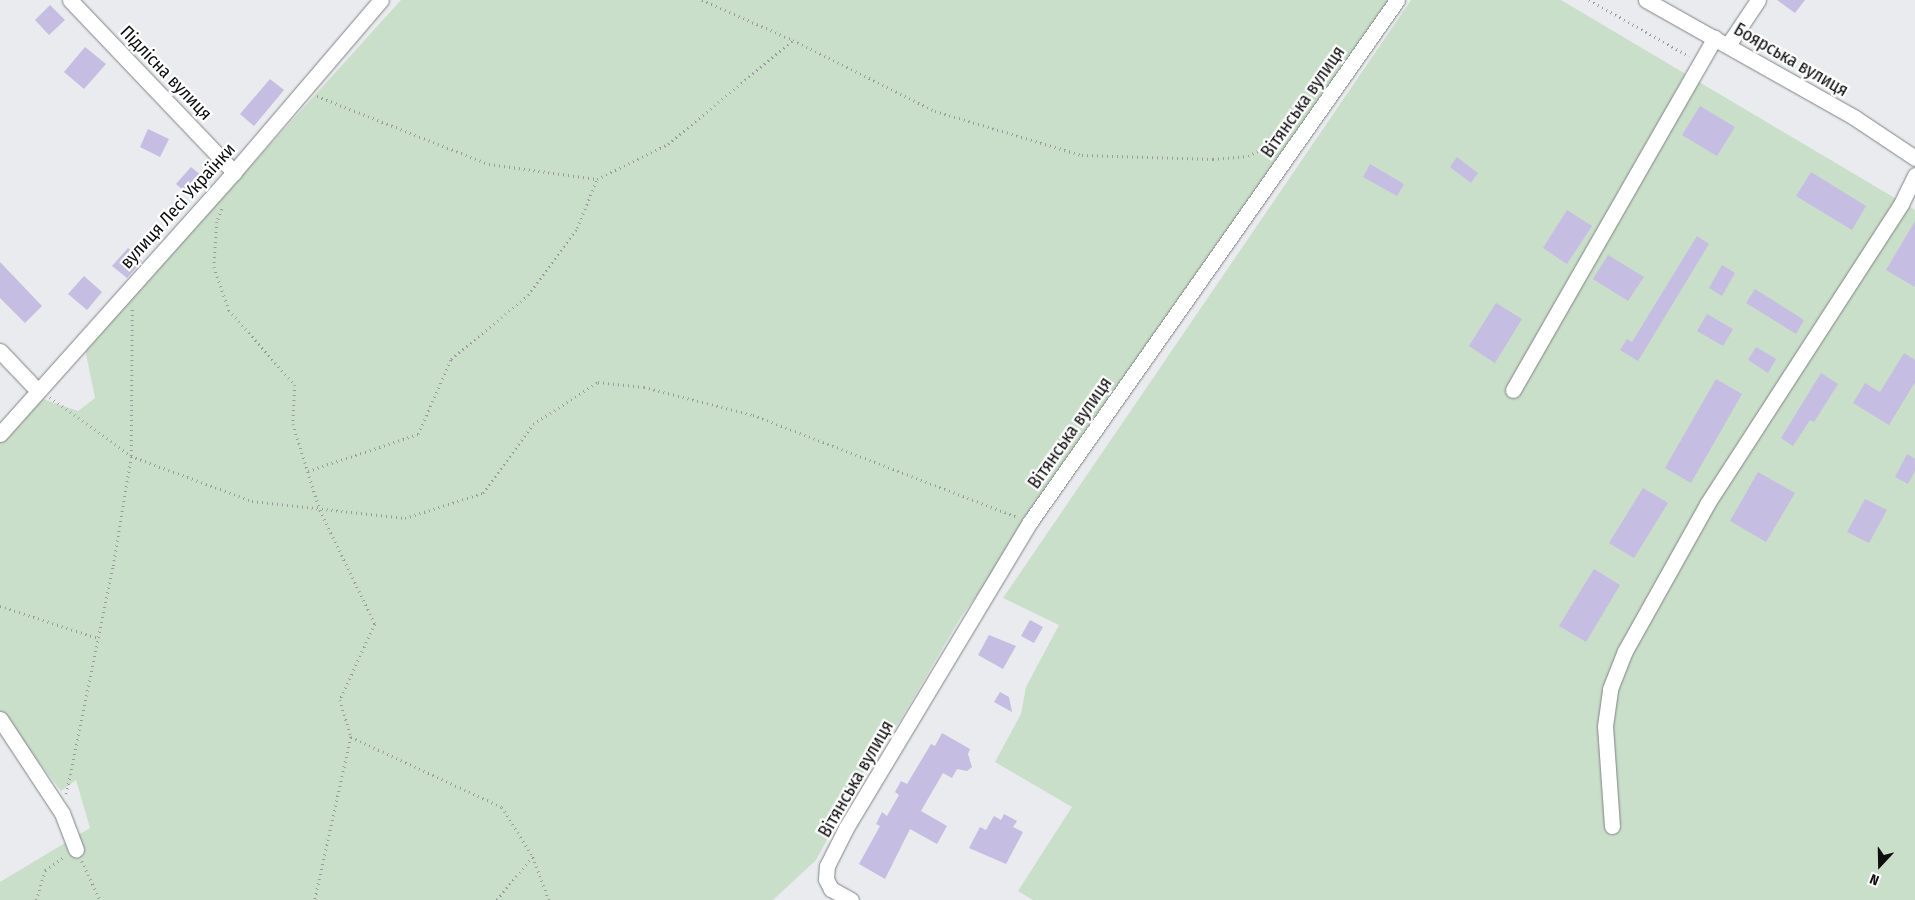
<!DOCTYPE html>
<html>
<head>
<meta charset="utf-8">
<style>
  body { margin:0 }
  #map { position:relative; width:1915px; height:900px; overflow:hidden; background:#e9ebee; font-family:"Fira Sans Condensed",sans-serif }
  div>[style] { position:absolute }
  .green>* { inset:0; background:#c9dfc9 }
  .building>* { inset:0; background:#c5bde2 }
  .path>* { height:2.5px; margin-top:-1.25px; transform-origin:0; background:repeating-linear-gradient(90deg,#9a9b9d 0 1px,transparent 0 5px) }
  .roads { filter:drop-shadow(0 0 1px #818386) drop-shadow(0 0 1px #818386) }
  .minor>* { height:15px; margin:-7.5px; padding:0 7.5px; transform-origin:7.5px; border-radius:7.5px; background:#fff }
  span { translate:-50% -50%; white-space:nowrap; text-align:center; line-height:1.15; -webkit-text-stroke:4.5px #fff; paint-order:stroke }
  .street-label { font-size:18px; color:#0e0e0f }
  .north { position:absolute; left:1855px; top:840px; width:50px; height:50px; -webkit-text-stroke:4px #fff; paint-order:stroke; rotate:201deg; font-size:14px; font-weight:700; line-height:20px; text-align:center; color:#0e0e0f }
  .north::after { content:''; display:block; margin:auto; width:18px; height:22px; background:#0e0e0f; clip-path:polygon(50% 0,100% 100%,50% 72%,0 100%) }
</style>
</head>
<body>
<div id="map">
  <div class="green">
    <i style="clip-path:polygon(401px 0,1402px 0,1203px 284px,961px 617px,901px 719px,865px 770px,816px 860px,773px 900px,0 900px,0 882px,90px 828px,76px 780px,61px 791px,0 712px,0 440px,40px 398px,78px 411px,95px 398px,85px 349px)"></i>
    <i style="clip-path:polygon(1411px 0,1561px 0,1915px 210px,1915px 900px,1033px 900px,1018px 891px,1072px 807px,995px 762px,1021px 714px,1026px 687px,1059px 625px,1003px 598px)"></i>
  </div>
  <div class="building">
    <i style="clip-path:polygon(1777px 0,1805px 0,1795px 13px)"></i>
    <i style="clip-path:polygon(50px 5px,65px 20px,49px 35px,35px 20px)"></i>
    <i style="clip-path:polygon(85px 47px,106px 64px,84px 89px,64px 72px)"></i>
    <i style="clip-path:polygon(270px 79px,284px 90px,254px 126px,240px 114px)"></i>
    <i style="clip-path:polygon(1700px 106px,1735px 127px,1717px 156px,1682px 135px)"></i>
    <i style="clip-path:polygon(148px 129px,169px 139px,160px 157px,140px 147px)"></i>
    <i style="clip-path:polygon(1457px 157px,1478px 173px,1471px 183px,1450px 167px)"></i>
    <i style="clip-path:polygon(1370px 164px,1404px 184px,1397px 196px,1363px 177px)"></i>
    <i style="clip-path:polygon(191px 167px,207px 180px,192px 198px,176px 184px)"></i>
    <i style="clip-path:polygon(1811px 172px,1866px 206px,1852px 230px,1796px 196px)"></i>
    <i style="clip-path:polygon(1567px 210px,1592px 226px,1567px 264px,1543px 248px)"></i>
    <i style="clip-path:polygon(1915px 221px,1915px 287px,1886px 270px)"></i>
    <i style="clip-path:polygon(1697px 236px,1709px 244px,1638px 361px,1620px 350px,1627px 339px,1632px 342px)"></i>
    <i style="clip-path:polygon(128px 248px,142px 261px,127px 278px,112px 266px)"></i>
    <i style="clip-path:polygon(1608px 255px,1644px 277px,1628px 301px,1593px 279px)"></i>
    <i style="clip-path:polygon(0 262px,42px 306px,25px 323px,0 298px)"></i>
    <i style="clip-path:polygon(1722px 265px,1735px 273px,1722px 296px,1709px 288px)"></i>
    <i style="clip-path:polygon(84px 276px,102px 292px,87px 310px,68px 294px)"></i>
    <i style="clip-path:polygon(1755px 289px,1804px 320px,1796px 334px,1746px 303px)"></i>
    <i style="clip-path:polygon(1496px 303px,1522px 319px,1495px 363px,1469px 346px)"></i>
    <i style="clip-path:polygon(1707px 314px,1733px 329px,1723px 346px,1697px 331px)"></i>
    <i style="clip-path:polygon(1756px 347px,1776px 359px,1768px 373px,1748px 360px)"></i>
    <i style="clip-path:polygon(1904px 353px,1915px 360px,1915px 382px,1889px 425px,1853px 403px,1865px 383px,1880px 392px)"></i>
    <i style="clip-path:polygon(1821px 373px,1838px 384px,1814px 422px,1810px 420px,1793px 446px,1781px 438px)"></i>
    <i style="clip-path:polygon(1716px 379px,1742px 394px,1691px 483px,1665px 468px)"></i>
    <i style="clip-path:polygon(1907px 454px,1915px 459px,1915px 471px,1908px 484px,1895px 477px)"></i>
    <i style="clip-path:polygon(1758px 472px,1795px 493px,1766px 542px,1730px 521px)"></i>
    <i style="clip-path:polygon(1643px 488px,1668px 503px,1634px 558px,1609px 543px)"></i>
    <i style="clip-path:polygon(1865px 499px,1887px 510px,1869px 543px,1847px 532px)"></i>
    <i style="clip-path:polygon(1594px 569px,1620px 585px,1586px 642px,1559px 626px)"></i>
    <i style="clip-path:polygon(1030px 620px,1043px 627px,1034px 643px,1021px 636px)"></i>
    <i style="clip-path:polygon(989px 635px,1016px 646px,1003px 669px,978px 655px)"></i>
    <i style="clip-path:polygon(1000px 692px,1009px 697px,1012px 712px,994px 702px)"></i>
    <i style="clip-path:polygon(942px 733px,970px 749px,968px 754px,972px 767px,967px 771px,957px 769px,952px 778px,943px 773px,921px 811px,947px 826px,937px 844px,910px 829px,885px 879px,859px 864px,880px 826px,876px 824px,882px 812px,887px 816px,899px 795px,895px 792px,901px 781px,907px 784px,931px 744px,935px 746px)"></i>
    <i style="clip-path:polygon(1004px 814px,1017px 821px,1013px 827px,1023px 832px,1006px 864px,969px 848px,980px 827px,986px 830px,994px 816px,1001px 820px)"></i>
  </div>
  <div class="path">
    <i style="left:702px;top:0;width:99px;rotate:23.7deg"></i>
    <i style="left:793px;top:40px;width:159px;rotate:26.6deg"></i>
    <i style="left:935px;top:111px;width:153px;rotate:16.7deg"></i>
    <i style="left:1082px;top:155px;width:131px;rotate:1.7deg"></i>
    <i style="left:1213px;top:159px;width:35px;rotate:-5deg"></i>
    <i style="left:1248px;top:156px;width:38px;rotate:-28deg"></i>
    <i style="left:1589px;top:0;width:115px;rotate:29.2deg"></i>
    <i style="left:317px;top:96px;width:185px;rotate:21.6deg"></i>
    <i style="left:489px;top:164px;width:109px;rotate:7.9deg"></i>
    <i style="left:597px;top:179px;width:79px;rotate:-26.2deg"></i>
    <i style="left:668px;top:144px;width:163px;rotate:-39.8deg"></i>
    <i style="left:222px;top:209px;width:14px;rotate:111deg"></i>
    <i style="left:217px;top:222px;width:45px;rotate:93.8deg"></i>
    <i style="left:214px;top:267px;width:46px;rotate:70.8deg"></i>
    <i style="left:229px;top:310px;width:100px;rotate:48.7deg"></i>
    <i style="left:295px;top:385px;width:39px;rotate:93deg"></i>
    <i style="left:293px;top:424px;width:90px;rotate:72.6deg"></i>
    <i style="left:320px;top:510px;width:127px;rotate:64.2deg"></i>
    <i style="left:375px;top:624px;width:84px;rotate:114.7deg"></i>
    <i style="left:340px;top:700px;width:39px;rotate:73deg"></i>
    <i style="left:351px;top:737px;width:167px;rotate:102.5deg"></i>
    <i style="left:50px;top:397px;width:100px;rotate:36.1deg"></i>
    <i style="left:131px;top:456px;width:129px;rotate:20.4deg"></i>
    <i style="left:252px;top:501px;width:154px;rotate:6.3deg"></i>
    <i style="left:405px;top:518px;width:82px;rotate:-17.8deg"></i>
    <i style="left:483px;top:493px;width:85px;rotate:-54.1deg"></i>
    <i style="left:533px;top:424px;width:77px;rotate:-32.9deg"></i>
    <i style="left:598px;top:382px;width:46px;rotate:6.2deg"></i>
    <i style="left:644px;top:387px;width:113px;rotate:14.4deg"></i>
    <i style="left:753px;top:415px;width:283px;rotate:21.1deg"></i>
    <i style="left:308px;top:471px;width:116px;rotate:-18.6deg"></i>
    <i style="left:418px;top:434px;width:82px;rotate:-66.3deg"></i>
    <i style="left:451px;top:359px;width:100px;rotate:-39.7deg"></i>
    <i style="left:528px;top:295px;width:83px;rotate:-53.8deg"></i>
    <i style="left:577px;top:228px;width:53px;rotate:-67.8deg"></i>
    <i style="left:0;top:606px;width:103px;rotate:18.1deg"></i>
    <i style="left:351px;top:737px;width:166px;rotate:24.9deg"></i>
    <i style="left:502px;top:807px;width:59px;rotate:58.2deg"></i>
    <i style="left:533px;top:857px;width:56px;rotate:129.9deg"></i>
    <i style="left:66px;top:794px;width:233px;rotate:-78.4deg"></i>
    <i style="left:113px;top:566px;width:111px;rotate:-80.7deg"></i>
    <i style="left:131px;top:456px;width:147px;rotate:-89.6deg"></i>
    <i style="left:533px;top:857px;width:46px;rotate:69.6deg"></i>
    <i style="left:82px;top:861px;width:43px;rotate:65.2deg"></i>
    <i style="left:36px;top:900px;width:31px;rotate:-73deg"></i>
    <i style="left:45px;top:870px;width:23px;rotate:-34deg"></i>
  </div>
  <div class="roads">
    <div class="minor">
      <i style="left:70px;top:0;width:238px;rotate:46.4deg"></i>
      <i style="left:1646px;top:0;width:240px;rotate:29.4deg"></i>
      <i style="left:1855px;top:118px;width:72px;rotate:33.7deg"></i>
      <i style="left:1728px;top:45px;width:54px;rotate:-56.3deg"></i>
      <i style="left:0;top:351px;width:55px;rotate:46.5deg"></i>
      <i style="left:1513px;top:390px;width:406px;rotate:-60.2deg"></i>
      <i style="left:0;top:434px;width:351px;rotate:-48.2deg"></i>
      <i style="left:234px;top:172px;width:226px;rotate:-49.5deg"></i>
      <i style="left:0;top:719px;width:113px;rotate:56.6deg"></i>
      <i style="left:62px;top:813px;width:39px;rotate:69deg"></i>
      <i style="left:1612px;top:826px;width:100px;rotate:-94deg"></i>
      <i style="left:1605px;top:726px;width:37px;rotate:-82deg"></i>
      <i style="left:1610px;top:689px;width:41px;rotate:-68.5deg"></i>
      <i style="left:1625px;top:651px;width:168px;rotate:-60.8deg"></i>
      <i style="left:1707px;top:504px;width:359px;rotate:-57.1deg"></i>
      <i style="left:1902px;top:202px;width:30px;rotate:-64deg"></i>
      <i style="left:851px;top:900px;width:23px;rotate:-151deg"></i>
      <i style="left:831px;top:889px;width:11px;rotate:-117deg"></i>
      <i style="left:826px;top:879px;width:13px;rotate:-86deg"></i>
      <i style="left:827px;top:866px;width:42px;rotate:-63.4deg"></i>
      <i style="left:846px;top:828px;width:357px;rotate:-59deg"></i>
      <i style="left:1030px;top:522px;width:638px;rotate:-54.89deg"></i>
    </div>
  </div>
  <div class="street-label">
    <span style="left:1791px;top:60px;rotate:30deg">Боярська вулиця</span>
    <span style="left:166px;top:73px;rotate:46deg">Підлісна вулиця</span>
    <span style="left:1303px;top:102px;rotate:-55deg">Вітянська вулиця</span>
    <span style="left:178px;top:206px;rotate:-48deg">вулиця Лесі Українки</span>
    <span style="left:1070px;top:433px;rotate:-55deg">Вітянська вулиця</span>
    <span style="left:856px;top:779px;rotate:-60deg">Вітянська вулиця</span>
  </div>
  <div class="north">N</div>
</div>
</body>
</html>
